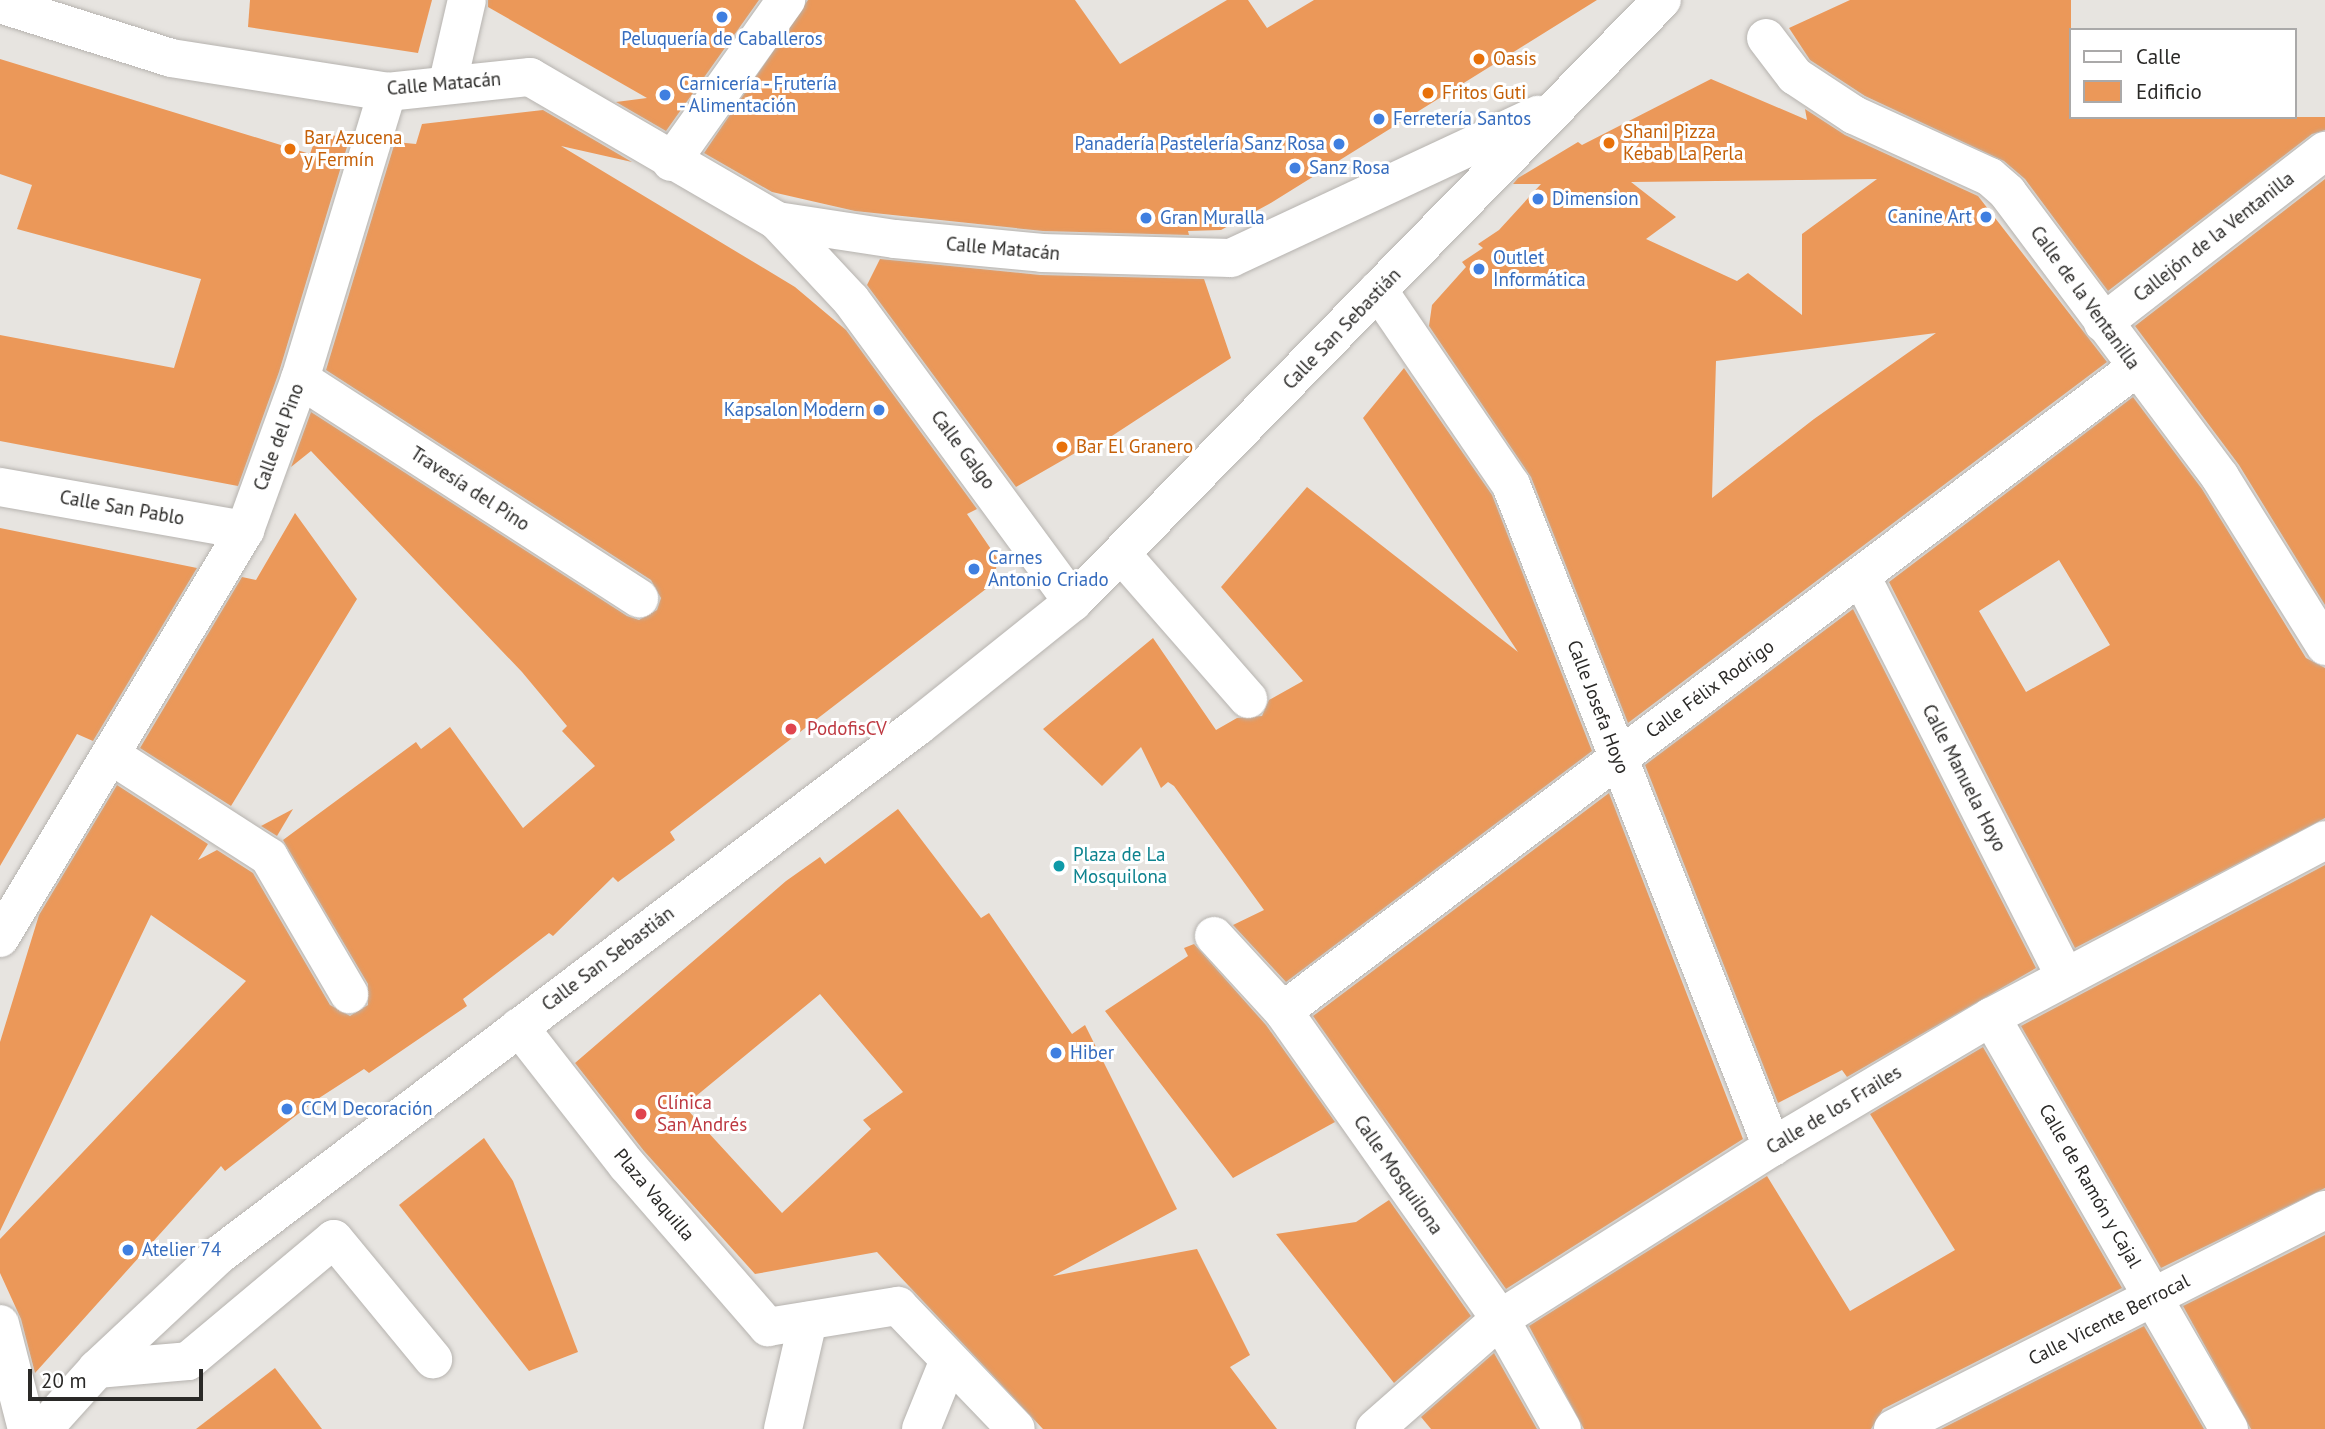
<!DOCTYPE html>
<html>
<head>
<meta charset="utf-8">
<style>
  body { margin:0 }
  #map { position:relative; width:2325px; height:1429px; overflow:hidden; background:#e7e4e0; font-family:"PT Sans",sans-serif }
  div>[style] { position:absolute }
  .building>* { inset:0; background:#eb9859 }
  .roads { filter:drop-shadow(0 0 2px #b6b3af) drop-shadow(0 0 2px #b6b3af) }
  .minor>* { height:38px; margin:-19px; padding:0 19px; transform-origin:19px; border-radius:19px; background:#fff }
  .dots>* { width:19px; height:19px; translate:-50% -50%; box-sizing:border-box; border:4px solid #fff; border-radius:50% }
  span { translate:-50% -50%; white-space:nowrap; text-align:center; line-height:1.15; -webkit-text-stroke:6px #fff; paint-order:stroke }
  .shop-label { font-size:19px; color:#366cbe }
  .left { translate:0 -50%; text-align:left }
  .right { translate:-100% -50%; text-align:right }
  .food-label { font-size:19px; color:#c56008 }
  .street-label { font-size:19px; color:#2a2927 }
  .health-label { font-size:19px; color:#be3a42 }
  .culture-label { font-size:19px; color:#0d838f }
  .legend { position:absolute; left:2069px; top:28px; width:228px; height:91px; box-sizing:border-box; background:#fff; border:2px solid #aaa9a9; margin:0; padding:9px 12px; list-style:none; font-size:21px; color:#2a2927 }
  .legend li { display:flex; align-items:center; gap:14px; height:35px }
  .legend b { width:35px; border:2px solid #aaa9a9 }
  .scale { position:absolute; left:28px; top:1369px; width:175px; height:32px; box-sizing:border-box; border:4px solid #2a2927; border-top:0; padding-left:9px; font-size:21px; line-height:24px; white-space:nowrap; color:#2a2927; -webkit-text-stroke:5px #fff; paint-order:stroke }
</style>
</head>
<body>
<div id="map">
  <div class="building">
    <i style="clip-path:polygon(250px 0,432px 0,418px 53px,248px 27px)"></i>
    <i style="clip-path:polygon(488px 0,759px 0,666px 131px,616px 102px,647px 98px,488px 7px)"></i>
    <i style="clip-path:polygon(808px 0,1075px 0,1120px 64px,1227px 0,1248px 0,1267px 28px,1314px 0,1597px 0,1269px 204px,1221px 230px,1188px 231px,1189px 235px,1043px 231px,855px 211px,772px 192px,704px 153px)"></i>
    <i style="clip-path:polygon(1850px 0,2071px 0,2071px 117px,2325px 117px,2325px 130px,2312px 134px,2108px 291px,2025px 179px,2004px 161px,1865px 96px,1810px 60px,1789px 28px)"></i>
    <i style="clip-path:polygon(0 59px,310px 154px,317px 134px,350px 137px,279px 372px,238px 486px,0 441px,0 335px,174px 368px,201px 279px,17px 229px,32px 185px,0 174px)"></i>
    <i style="clip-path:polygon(evenodd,1711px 79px,1807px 120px,1805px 109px,1845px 135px,1978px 196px,2107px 362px,1628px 723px,1531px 477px,1429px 326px,1432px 305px,1466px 267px,1462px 262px,1483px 248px,1478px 244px,1499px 230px,1541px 184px,1513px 184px,1518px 178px,1578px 142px,1582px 145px,1711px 79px,1877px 179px,1802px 234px,1802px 315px,1748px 273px,1737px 281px,1646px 239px,1676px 217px,1631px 182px,1877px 179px,1711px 79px,1936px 333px,1814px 419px,1712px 498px,1716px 361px,1936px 333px)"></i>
    <i style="clip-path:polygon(543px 110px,632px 162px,561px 146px,795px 287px,846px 330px,977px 509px,967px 514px,997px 558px,995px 582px,670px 832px,675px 840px,618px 882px,613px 877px,553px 936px,549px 933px,463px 999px,467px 1006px,369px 1073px,364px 1069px,316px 1100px,225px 1171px,221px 1166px,35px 1373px,21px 1319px,0 1273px,0 1239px,246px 981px,151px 915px,0 1231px,0 1042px,39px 915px,117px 785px,208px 844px,198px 860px,217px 850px,253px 873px,330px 1005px,350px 1016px,368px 1005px,368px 984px,283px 840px,416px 742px,421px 749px,450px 727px,523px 828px,595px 766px,562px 731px,567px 726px,522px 672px,311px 451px,291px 467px,311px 412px,627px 616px,639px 620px,657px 610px,661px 598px,651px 580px,326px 370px,395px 142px,416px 144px,422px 124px)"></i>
    <i style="clip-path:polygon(2325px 179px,2325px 605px,2239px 465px,2135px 326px)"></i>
    <i style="clip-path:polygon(880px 259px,1040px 275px,1204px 279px,1231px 358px,1092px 449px,1089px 445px,1016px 487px,867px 285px)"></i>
    <i style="clip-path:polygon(1404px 368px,1492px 495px,1592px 751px,1286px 982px,1233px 925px,1264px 910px,1174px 786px,1168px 782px,1161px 788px,1141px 747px,1102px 786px,1043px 729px,1153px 638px,1216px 730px,1237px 718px,1262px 716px,1269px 700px,1303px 681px,1221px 587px,1307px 487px,1518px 652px,1363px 418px)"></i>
    <i style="clip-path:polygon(evenodd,2133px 397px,2202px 489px,2306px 658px,2325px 668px,2325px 818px,2075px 948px,1889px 582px,2133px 397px,2059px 560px,2110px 645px,2026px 692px,1979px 611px,2059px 560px)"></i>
    <i style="clip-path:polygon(295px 513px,357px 599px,231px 806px,140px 748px,242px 577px,256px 580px)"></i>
    <i style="clip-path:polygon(0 528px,197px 568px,93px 741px,77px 734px,0 866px)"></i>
    <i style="clip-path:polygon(1853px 609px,2036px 968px,1847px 1077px,1842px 1070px,1778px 1103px,1645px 765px)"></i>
    <i style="clip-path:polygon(1609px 793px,1743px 1139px,1506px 1289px,1313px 1016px)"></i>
    <i style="clip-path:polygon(293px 809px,277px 836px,261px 826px)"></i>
    <i style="clip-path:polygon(evenodd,898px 809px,981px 918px,989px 913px,1072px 1034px,1085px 1025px,1177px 1209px,1053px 1276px,1197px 1249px,1250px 1355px,1230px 1367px,1277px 1429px,1043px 1429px,877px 1252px,755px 1274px,644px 1151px,575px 1063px,786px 881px,820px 857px,825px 864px,898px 809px,820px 994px,903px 1092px,863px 1120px,871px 1129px,782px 1213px,684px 1106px,820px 994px)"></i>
    <i style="clip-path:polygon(2325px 865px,2325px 1188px,2161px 1268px,2021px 1026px)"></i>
    <i style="clip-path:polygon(1194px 944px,1266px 1025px,1335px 1122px,1233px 1178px,1105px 1011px,1188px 956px,1184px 948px)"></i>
    <i style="clip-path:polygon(1983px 1047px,2122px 1288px,1883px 1409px,1871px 1429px,1584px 1429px,1529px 1326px,1767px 1176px,1850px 1311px,1955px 1250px,1870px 1114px)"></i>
    <i style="clip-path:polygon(484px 1138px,513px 1181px,578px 1352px,529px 1371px,399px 1205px)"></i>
    <i style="clip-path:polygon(1389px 1200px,1471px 1316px,1394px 1383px,1276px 1234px,1356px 1222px)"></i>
    <i style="clip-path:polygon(2325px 1235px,2325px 1429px,2251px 1429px,2183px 1306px)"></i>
    <i style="clip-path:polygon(2144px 1326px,2204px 1429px,1941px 1429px)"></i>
    <i style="clip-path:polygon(1494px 1353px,1537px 1429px,1431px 1429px,1421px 1417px)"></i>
    <i style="clip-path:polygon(275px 1368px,322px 1429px,196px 1429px)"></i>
  </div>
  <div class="roads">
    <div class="minor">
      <i style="left:0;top:4px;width:179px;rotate:17.5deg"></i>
      <i style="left:171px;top:58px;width:219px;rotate:8.9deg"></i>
      <i style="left:387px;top:92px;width:144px;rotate:-6deg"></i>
      <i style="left:530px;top:77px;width:286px;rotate:30.2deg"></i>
      <i style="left:777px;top:221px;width:108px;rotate:46.9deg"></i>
      <i style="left:851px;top:300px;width:375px;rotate:53.7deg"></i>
      <i style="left:1766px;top:38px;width:48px;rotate:52.7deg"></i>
      <i style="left:1795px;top:76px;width:71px;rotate:33.5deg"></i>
      <i style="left:1854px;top:115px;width:149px;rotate:24.5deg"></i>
      <i style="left:1990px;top:177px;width:23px;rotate:41deg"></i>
      <i style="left:2007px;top:192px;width:356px;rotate:53.2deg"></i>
      <i style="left:2220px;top:477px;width:199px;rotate:58.1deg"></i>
      <i style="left:448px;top:82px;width:84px;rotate:-77deg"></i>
      <i style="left:671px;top:162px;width:199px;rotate:-54.6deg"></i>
      <i style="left:777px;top:221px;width:119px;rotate:8.7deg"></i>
      <i style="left:895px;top:239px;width:148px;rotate:5.4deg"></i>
      <i style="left:1042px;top:253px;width:189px;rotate:1.5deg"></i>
      <i style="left:1231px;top:258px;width:339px;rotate:-25deg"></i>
      <i style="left:1378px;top:290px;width:236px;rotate:55.7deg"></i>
      <i style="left:1511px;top:485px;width:712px;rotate:68.48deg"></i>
      <i style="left:2103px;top:323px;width:281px;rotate:-37.8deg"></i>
      <i style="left:300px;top:379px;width:404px;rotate:32.9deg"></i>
      <i style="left:0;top:487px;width:249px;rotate:10deg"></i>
      <i style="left:1123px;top:556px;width:190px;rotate:48.8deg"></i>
      <i style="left:1863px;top:580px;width:445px;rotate:63deg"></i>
      <i style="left:111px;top:755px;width:188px;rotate:32.8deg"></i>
      <i style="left:269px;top:857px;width:159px;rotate:59.7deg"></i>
      <i style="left:1214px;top:936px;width:102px;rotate:47.4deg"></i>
      <i style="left:1283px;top:1011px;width:377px;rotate:54.8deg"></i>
      <i style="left:1500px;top:1319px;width:126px;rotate:60.6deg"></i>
      <i style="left:0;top:938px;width:476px;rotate:-59deg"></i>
      <i style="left:245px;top:530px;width:161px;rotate:-70deg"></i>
      <i style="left:300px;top:379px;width:300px;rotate:-73.1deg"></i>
      <i style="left:1283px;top:1011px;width:1068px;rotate:-37.01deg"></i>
      <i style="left:1991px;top:1017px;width:476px;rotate:60deg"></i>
      <i style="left:519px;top:1027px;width:175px;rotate:52deg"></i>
      <i style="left:627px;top:1165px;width:215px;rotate:49deg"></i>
      <i style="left:768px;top:1327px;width:132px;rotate:-9.2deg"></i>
      <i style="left:898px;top:1306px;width:170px;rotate:46.2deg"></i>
      <i style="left:0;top:1324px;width:108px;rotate:75.6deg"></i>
      <i style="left:97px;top:1369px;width:91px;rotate:-5deg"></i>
      <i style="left:188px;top:1361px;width:190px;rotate:-39.9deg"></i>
      <i style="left:334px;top:1239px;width:156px;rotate:50.5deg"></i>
      <i style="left:43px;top:1429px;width:81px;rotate:-48deg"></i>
      <i style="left:97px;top:1369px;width:168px;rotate:-43.1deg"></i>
      <i style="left:220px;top:1254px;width:875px;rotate:-37.11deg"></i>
      <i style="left:918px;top:726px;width:198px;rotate:-38.7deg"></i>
      <i style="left:1073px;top:602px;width:842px;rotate:-45.63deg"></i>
      <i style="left:783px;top:1429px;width:111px;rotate:-77deg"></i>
      <i style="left:921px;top:1429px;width:74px;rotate:-67.9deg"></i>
      <i style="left:1375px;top:1429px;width:167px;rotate:-41.3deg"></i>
      <i style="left:1500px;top:1319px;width:322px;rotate:-32.3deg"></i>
      <i style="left:1772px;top:1147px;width:255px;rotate:-30.7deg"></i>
      <i style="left:1991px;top:1017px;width:378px;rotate:-27.9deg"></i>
      <i style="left:1893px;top:1429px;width:484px;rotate:-26.9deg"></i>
    </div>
  </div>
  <div class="dots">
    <i style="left:722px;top:17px;background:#3f7fe0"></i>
    <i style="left:1479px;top:59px;background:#e8710a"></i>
    <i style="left:1428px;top:93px;background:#e8710a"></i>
    <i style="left:665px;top:95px;background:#3f7fe0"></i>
    <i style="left:1379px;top:119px;background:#3f7fe0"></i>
    <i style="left:1609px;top:143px;background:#e8710a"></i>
    <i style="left:1339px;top:144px;background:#3f7fe0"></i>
    <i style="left:290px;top:149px;background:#e8710a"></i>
    <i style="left:1295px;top:168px;background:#3f7fe0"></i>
    <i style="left:1538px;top:199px;background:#3f7fe0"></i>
    <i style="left:1986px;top:217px;background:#3f7fe0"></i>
    <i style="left:1146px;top:218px;background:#3f7fe0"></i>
    <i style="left:1479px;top:269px;background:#3f7fe0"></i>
    <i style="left:879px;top:410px;background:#3f7fe0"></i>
    <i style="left:1062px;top:447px;background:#e8710a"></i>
    <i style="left:974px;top:569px;background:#3f7fe0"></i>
    <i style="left:791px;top:729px;background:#e0444e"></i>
    <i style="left:1059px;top:866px;background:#0f9aa8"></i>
    <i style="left:1056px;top:1053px;background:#3f7fe0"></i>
    <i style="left:287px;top:1109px;background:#3f7fe0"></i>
    <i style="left:641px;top:1114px;background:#e0444e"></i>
    <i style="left:128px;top:1250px;background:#3f7fe0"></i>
  </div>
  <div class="shop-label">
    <span style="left:722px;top:39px">Peluquería de Caballeros</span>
    <span class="left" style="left:679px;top:95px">Carnicería - Frutería<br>- Alimentación</span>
    <span class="left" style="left:1393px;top:119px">Ferretería Santos</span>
    <span class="right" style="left:1325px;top:144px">Panadería Pastelería Sanz Rosa</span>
    <span class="left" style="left:1309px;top:168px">Sanz Rosa</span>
    <span class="left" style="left:1552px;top:199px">Dimension</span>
    <span class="right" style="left:1972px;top:217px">Canine Art</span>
    <span class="left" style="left:1160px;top:218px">Gran Muralla</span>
    <span class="left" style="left:1493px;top:269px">Outlet<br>Informática</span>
    <span class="right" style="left:865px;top:410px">Kapsalon Modern</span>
    <span class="left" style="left:988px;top:569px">Carnes<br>Antonio Criado</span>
    <span class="left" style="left:1070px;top:1053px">Hiber</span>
    <span class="left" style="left:301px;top:1109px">CCM Decoración</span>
    <span class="left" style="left:142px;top:1250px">Atelier 74</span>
  </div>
  <div class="food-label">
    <span class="left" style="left:1493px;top:59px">Oasis</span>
    <span class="left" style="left:1442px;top:93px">Fritos Guti</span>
    <span class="left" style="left:1623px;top:143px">Shani Pizza<br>Kebab La Perla</span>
    <span class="left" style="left:304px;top:149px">Bar Azucena<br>y Fermín</span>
    <span class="left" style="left:1076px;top:447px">Bar El Granero</span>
  </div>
  <div class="street-label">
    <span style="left:444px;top:84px;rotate:-5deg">Calle Matacán</span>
    <span style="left:2214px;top:237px;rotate:-38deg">Callejón de la Ventanilla</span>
    <span style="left:1003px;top:249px;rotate:5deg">Calle Matacán</span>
    <span style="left:2085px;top:298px;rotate:54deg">Calle de la Ventanilla</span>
    <span style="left:1342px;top:329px;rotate:-46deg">Calle San Sebastián</span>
    <span style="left:279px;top:437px;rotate:-70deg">Calle del Pino</span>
    <span style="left:963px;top:450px;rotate:53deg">Calle Galgo</span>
    <span style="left:470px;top:489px;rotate:33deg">Travesía del Pino</span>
    <span style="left:122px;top:508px;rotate:10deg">Calle San Pablo</span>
    <span style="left:1710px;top:689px;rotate:-36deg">Calle Félix Rodrigo</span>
    <span style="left:1598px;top:707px;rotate:69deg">Calle Josefa Hoyo</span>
    <span style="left:1964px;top:778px;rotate:63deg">Calle Manuela Hoyo</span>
    <span style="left:608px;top:959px;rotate:-37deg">Calle San Sebastián</span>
    <span style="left:1834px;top:1110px;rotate:-31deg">Calle de los Frailes</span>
    <span style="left:1398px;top:1175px;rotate:55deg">Calle Mosquilona</span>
    <span style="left:2090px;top:1186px;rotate:60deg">Calle de Ramón y Cajal</span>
    <span style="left:654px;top:1195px;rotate:50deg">Plaza Vaquilla</span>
    <span style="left:2109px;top:1320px;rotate:-27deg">Calle Vicente Berrocal</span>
  </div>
  <div class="health-label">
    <span class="left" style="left:807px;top:729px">PodofisCV</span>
    <span class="left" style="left:657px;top:1114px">Clínica<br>San Andrés</span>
  </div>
  <div class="culture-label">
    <span class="left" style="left:1073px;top:866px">Plaza de La<br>Mosquilona</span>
  </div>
  <ul class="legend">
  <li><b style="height:9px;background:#fff"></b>Calle</li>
  <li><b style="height:19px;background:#eb9859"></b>Edificio</li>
  </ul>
  <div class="scale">20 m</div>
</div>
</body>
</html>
